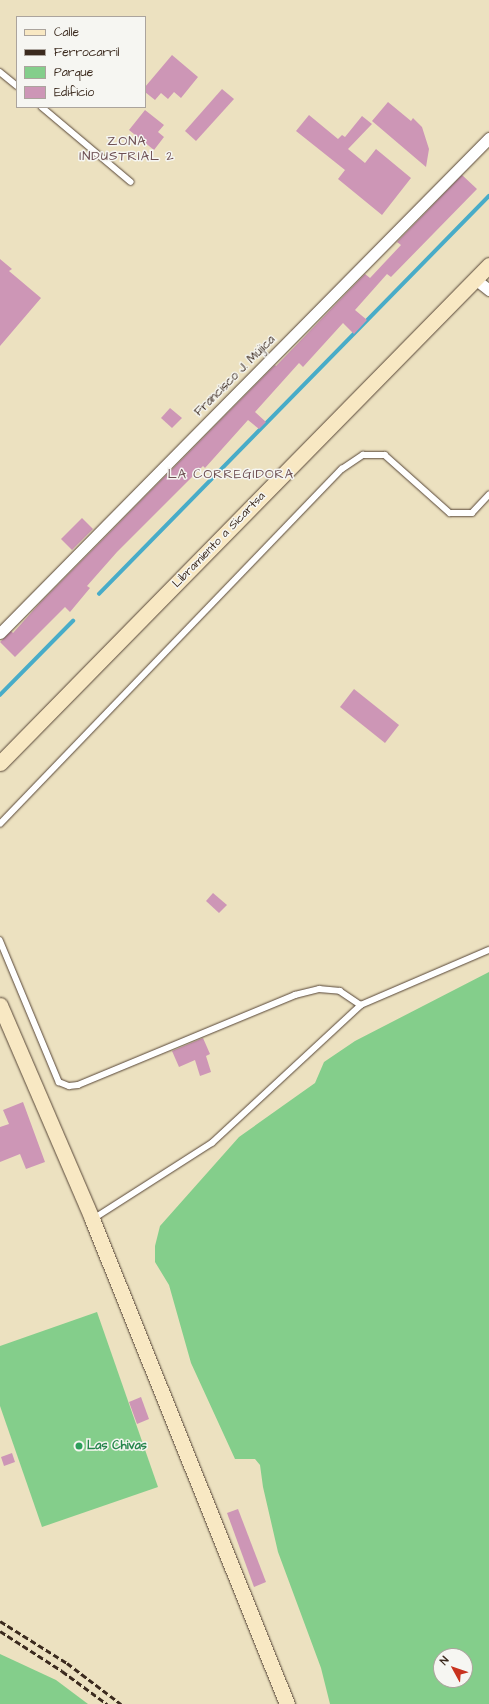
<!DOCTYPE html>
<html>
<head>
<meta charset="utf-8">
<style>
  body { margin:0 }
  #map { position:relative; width:489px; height:1704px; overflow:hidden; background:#ece1c0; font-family:"Architects Daughter",sans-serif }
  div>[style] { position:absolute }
  .green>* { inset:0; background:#84ce8b }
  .stream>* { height:3.5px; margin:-1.75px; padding:0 1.75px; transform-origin:1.75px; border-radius:1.75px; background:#48acc8 }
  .building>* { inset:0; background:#cd96b6 }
  .roads { filter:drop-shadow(0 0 1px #564536) drop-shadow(0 0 1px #564536) }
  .lane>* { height:5.5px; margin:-2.75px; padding:0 2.75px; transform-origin:2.75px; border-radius:2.75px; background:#fff }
  .street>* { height:11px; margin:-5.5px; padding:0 5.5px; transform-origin:5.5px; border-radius:5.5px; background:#fff }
  .secondary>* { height:15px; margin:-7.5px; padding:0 7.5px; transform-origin:7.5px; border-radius:7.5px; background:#f8e8c3 }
  .rail>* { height:3px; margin-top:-1.5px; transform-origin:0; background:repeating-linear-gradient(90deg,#3b2a1e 0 6px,transparent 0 9px) }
  .dots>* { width:11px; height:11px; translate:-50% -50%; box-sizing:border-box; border:2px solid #f6f6f2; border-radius:50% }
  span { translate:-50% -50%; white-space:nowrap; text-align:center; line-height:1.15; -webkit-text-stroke:3px #f6f6f2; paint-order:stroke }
  .street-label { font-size:12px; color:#3b2a1e }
  .leisure-label { font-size:12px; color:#27864d; font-weight:700 }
  .left { translate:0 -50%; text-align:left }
  .neighbourhood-label { font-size:13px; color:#6e5053; letter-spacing:1px }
  .legend { position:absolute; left:16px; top:16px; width:130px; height:92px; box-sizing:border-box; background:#f6f6f2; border:1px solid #aba49d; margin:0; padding:5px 7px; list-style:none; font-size:12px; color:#3b2a1e }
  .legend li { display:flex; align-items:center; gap:8px; height:20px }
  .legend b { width:20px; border:1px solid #aba49d }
  .north { position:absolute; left:433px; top:1648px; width:40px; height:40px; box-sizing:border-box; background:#f6f6f2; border:1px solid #aba49d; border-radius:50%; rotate:310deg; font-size:11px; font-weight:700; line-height:16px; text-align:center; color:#3b2a1e }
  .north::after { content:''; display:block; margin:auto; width:14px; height:18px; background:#c8321e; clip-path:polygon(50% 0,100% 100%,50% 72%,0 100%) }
</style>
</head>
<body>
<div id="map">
  <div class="green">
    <i style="clip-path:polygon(evenodd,489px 972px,489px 1704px,330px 1704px,321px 1668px,278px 1552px,263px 1487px,260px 1465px,255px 1459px,235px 1459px,191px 1363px,169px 1285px,155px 1262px,155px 1246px,160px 1226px,239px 1137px,315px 1083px,324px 1062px,355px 1041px,489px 972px,441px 1656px,465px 1656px,465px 1680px,441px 1680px,441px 1656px)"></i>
    <i style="clip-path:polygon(97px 1312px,158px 1487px,42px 1527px,0 1406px,0 1346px)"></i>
    <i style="clip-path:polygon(0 1654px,56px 1680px,88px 1704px,0 1704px)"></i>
  </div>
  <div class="stream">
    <i style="left:99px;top:594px;width:557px;rotate:-45.58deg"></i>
    <i style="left:0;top:695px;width:104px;rotate:-45.4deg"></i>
  </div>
  <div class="building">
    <i style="clip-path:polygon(172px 55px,198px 77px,181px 98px,174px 92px,168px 99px,161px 93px,155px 100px,145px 92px,145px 87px)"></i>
    <i style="clip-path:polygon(222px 89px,234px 99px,196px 141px,185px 131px)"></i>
    <i style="clip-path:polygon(388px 102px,411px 121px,413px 118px,422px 127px,429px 149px,426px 167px,372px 121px)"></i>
    <i style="clip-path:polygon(145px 110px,164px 125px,158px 132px,164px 137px,154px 150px,129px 130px)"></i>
    <i style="clip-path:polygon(309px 115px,338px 139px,342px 135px,345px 137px,362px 116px,372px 124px,348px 149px,365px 163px,376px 149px,411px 178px,382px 215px,338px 179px,345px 170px,296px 131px)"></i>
    <i style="clip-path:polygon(462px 175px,477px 189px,391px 277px,387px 274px,355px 310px,367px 320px,354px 334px,343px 323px,303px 367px,299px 363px,255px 412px,266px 422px,259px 429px,248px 420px,205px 468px,203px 466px,117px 552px,87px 586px,90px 588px,70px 612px,65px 607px,15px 657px,0 642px,11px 631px,13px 633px,39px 604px,275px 365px,276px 366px,365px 274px,370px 278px,401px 245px,397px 242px)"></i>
    <i style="clip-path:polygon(0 259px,12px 269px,9px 271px,41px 298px,0 346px)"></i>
    <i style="clip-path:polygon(170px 408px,182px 418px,172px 428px,161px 418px)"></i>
    <i style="clip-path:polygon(82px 518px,93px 529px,72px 550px,61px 539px)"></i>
    <i style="clip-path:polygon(354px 689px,399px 725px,385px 743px,340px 707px)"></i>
    <i style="clip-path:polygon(213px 893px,227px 905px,219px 913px,206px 901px)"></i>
    <i style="clip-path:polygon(203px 1038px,210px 1054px,206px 1056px,211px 1072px,200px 1076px,195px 1060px,179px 1067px,172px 1051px)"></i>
    <i style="clip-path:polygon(23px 1102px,45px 1162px,26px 1169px,20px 1154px,0 1162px,0 1127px,9px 1124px,3px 1110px)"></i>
    <i style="clip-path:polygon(141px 1397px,149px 1419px,137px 1424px,129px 1402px)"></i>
    <i style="clip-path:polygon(12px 1453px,15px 1462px,4px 1466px,1px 1457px)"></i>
    <i style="clip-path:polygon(238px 1509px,266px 1582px,254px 1587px,227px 1513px)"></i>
  </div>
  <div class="roads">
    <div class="lane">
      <i style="left:0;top:72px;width:22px;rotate:39deg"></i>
      <i style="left:42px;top:107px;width:116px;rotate:40.1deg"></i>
      <i style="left:0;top:824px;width:493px;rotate:-46.1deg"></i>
      <i style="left:342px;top:469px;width:25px;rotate:-34deg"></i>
      <i style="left:363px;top:455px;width:22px"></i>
      <i style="left:385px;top:455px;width:87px;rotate:41.7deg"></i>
      <i style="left:450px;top:513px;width:22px"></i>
      <i style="left:472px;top:513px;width:25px;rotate:-47deg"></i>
      <i style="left:0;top:940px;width:154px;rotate:67.4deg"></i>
      <i style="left:59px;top:1082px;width:11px;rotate:22deg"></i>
      <i style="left:69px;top:1086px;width:9px;rotate:-6deg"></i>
      <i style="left:78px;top:1085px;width:235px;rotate:-22.5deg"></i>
      <i style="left:295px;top:995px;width:25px;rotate:-14deg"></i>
      <i style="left:319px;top:989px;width:21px;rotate:5deg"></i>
      <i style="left:340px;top:991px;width:25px;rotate:34deg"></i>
      <i style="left:93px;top:1219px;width:141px;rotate:-32.6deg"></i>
      <i style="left:212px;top:1143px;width:203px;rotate:-42.8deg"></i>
      <i style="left:361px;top:1005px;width:139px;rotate:-23.3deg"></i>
    </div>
    <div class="street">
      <i style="left:475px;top:279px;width:18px;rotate:38deg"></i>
      <i style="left:0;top:633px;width:696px;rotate:-45.35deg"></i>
    </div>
    <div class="secondary">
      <i style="left:0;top:763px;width:698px;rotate:-45.52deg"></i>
      <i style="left:0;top:1005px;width:233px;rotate:66.7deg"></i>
      <i style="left:92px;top:1219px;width:523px;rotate:68.1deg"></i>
    </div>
  </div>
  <div class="rail">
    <i style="left:0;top:1621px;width:79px;rotate:32.1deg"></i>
    <i style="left:67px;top:1663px;width:68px;rotate:37.2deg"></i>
    <i style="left:0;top:1631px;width:74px;rotate:32.8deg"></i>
    <i style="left:62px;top:1671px;width:56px;rotate:36.3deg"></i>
  </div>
  <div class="dots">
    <i style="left:79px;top:1446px;background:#2e9e5b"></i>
  </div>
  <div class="street-label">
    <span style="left:235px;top:376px;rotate:-45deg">Francisco J. Mújica</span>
    <span style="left:219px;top:540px;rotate:-46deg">Libramiento a Sicartsa</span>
  </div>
  <div class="leisure-label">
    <span class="left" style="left:87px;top:1446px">Las Chivas</span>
  </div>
  <div class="neighbourhood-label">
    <span style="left:127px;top:149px">ZONA<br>INDUSTRIAL 2</span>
    <span style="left:231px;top:474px">LA CORREGIDORA</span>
  </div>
  <ul class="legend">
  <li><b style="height:5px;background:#f8e8c3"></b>Calle</li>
  <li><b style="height:5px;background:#3b2a1e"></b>Ferrocarril</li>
  <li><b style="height:11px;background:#84ce8b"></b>Parque</li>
  <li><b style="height:11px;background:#cd96b6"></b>Edificio</li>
  </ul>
  <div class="north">N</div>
</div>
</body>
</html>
